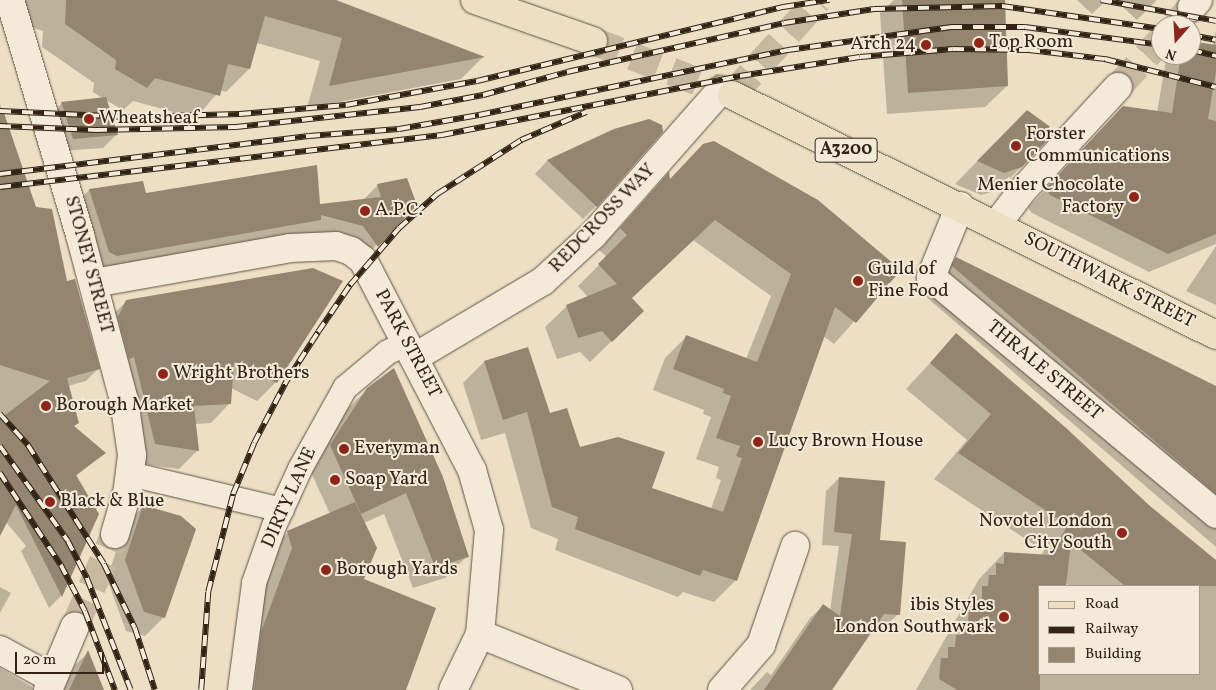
<!DOCTYPE html>
<html>
<head>
<meta charset="utf-8">
<style>
  body { margin:0 }
  #map { position:relative; width:1216px; height:690px; overflow:hidden; background:#ecdfc4; font-family:Vollkorn,serif }
  div>[style] { position:absolute }
  .shadow>* { inset:0; background:#0003 }
  .building>* { inset:0; background:#938570 }
  .minor-tunnel>* { height:28px; margin-top:-14px; transform-origin:0; background:repeating-linear-gradient(90deg,#c7b9a1 0 28px,transparent 0 42px) }
  .primary-tunnel>* { height:28px; margin-top:-14px; transform-origin:0; background:repeating-linear-gradient(90deg,#c7b9a1 0 28px,transparent 0 42px) }
  .roads { filter:drop-shadow(0 0 1px #605241) drop-shadow(0 0 1px #605241) }
  .pedestrian>* { height:24px; margin:-12px; padding:0 12px; transform-origin:12px; border-radius:12px; background:#f3ead9 }
  .minor>* { height:28px; margin:-14px; padding:0 14px; transform-origin:14px; border-radius:14px; background:#f3ead9 }
  .primary>* { height:28px; margin:-14px; padding:0 14px; transform-origin:14px; border-radius:14px; background:#ecdfc4 }
  .rail>* { height:5.5px; margin-top:-2.75px; transform-origin:0; background:repeating-linear-gradient(90deg,#f3ead9 0 11px,#322315 0 22px); box-sizing:border-box; border-block:1px solid #322315 }
  .dots>* { width:14px; height:14px; translate:-50% -50%; box-sizing:border-box; border:2px solid #f3ead9; border-radius:50% }
  span { translate:-50% -50%; white-space:nowrap; text-align:center; line-height:1.15; -webkit-text-stroke:4px #f3ead9; paint-order:stroke }
  .shield-label span { padding:1px 4px; background:#f3ead9; border:1px solid; border-radius:4px; -webkit-text-stroke-width:0 }
  .shield-label { font-size:18px; color:#322315; font-weight:700 }
  .poi-label { font-size:19px; color:#322315 }
  .left { translate:0 -50%; text-align:left }
  .right { translate:-100% -50%; text-align:right }
  .street-label { font-size:19px; color:#322315 }
  .legend { position:absolute; left:1038px; top:585px; width:162px; height:90px; box-sizing:border-box; background:#f3ead9; border:1px solid #a69a8b; margin:0; padding:6px 9px; list-style:none; font-size:15px; color:#322315 }
  .legend li { display:flex; align-items:center; gap:10px; height:25px }
  .legend b { width:25px; border:1px solid #a69a8b }
  .north { position:absolute; left:1151px; top:15px; width:50px; height:50px; box-sizing:border-box; background:#f3ead9; border:1px solid #a69a8b; border-radius:50%; rotate:199deg; font-size:14px; font-weight:700; line-height:20px; text-align:center; color:#322315 }
  .north::after { content:''; display:block; margin:auto; width:18px; height:22px; background:#8f2418; clip-path:polygon(50% 0,100% 100%,50% 72%,0 100%) }
  .scale { position:absolute; left:15px; top:652px; width:89px; height:22px; box-sizing:border-box; border:2px solid #322315; border-top:0; padding-left:6px; font-size:15px; line-height:18px; white-space:nowrap; color:#322315; -webkit-text-stroke:4px #f3ead9; paint-order:stroke }
</style>
</head>
<body>
<div id="map">
  <div class="shadow">
    <i style="clip-path:polygon(4px 0,332px 0,483px 57px,461px 79px,307px 108px,320px 61px,257px 43px,249px 69px,226px 92px,220px 90px,196px 118px,133px 101px,123px 110px,106px 100px,116px 135px,103px 148px,60px 151px,49px 116px,62px 103px,104px 99px,93px 92px,94px 83px,42px 47px,43px 31px,2px 17px)"></i>
    <i style="clip-path:polygon(894px 0,1004px 0,1007px 86px,985px 107px,887px 114px,880px 13px)"></i>
    <i style="clip-path:polygon(1077px 0,1106px 0,1092px 14px)"></i>
    <i style="clip-path:polygon(1115px 0,1157px 0,1137px 20px)"></i>
    <i style="clip-path:polygon(1216px 30px,1216px 244px,1149px 272px,1032px 213px,1028px 208px,1105px 126px,1157px 112px,1166px 60px,1171px 55px,1191px 55px,1191px 42px,1213px 46px)"></i>
    <i style="clip-path:polygon(0 104px,35px 208px,98px 369px,86px 381px,68px 386px,73px 427px,104px 453px,75px 477px,98px 514px,61px 596px,49px 608px,21px 551px,26px 546px,0 515px)"></i>
    <i style="clip-path:polygon(614px 130px,596px 206px,583px 219px,535px 174px,547px 161px)"></i>
    <i style="clip-path:polygon(1004px 134px,1021px 167px,998px 190px,981px 195px,955px 184px)"></i>
    <i style="clip-path:polygon(668px 175px,669px 181px,900px 270px,834px 344px,823px 336px,736px 580px,714px 602px,683px 592px,678px 597px,555px 550px,558px 539px,531px 528px,505px 433px,481px 440px,463px 383px,484px 362px,550px 415px,579px 448px,650px 488px,711px 509px,721px 480px,716px 478px,719px 467px,696px 459px,711px 417px,703px 414px,704px 410px,653px 390px,665px 358px,686px 337px,746px 359px,771px 296px,693px 240px,631px 298px,621px 332px,590px 362px,580px 352px,557px 359px,545px 327px,567px 306px,588px 297px,578px 286px,607px 257px,599px 250px)"></i>
    <i style="clip-path:polygon(406px 180px,415px 205px,358px 264px,344px 245px,98px 274px,71px 209px,89px 190px,319px 206px,363px 200px,377px 186px)"></i>
    <i style="clip-path:polygon(1216px 246px,1216px 305px,1186px 291px)"></i>
    <i style="clip-path:polygon(956px 258px,1216px 388px,1216px 547px,924px 295px,928px 287px)"></i>
    <i style="clip-path:polygon(127px 301px,276px 382px,257px 401px,231px 388px,229px 404px,211px 423px,195px 424px,198px 450px,179px 469px,136px 463px,107px 320px)"></i>
    <i style="clip-path:polygon(evenodd,956px 335px,1149px 507px,1216px 562px,1216px 690px,916px 690px,979px 579px,1004px 553px,1041px 555px,1044px 551px,934px 479px,967px 440px,906px 389px,956px 335px,1065px 582px,1069px 586px,1200px 586px,1200px 674px,1040px 674px,1040px 586px,1062px 586px,1065px 582px)"></i>
    <i style="clip-path:polygon(368px 389px,467px 556px,445px 578px,413px 588px,384px 514px,364px 523px,362px 580px,405px 690px,231px 690px,261px 559px,287px 533px,330px 514px,309px 468px,345px 411px)"></i>
    <i style="clip-path:polygon(839px 478px,879px 541px,898px 614px,886px 627px,874px 626px,830px 690px,750px 690px,767px 672px,771px 675px,810px 618px,823px 606px,830px 611px,839px 546px,822px 545px,826px 491px)"></i>
    <i style="clip-path:polygon(144px 506px,164px 617px,145px 636px,126px 631px,107px 579px,125px 524px)"></i>
    <i style="clip-path:polygon(0 587px,11px 593px,0 613px)"></i>
    <i style="clip-path:polygon(88px 653px,103px 690px,63px 690px,75px 665px)"></i>
    <i style="clip-path:polygon(0 668px,32px 687px,33px 690px,0 690px)"></i>
  </div>
  <div class="building">
    <i style="clip-path:polygon(66px 0,336px 0,485px 57px,329px 86px,342px 38px,265px 16px,250px 69px,228px 64px,220px 96px,155px 78px,147px 88px,115px 69px,116px 60px,65px 24px)"></i>
    <i style="clip-path:polygon(902px 0,1005px 0,1008px 86px,908px 93px)"></i>
    <i style="clip-path:polygon(1191px 41px,1216px 45px,1216px 71px,1208px 119px,1216px 121px,1216px 234px,1168px 254px,1050px 195px,1046px 188px,1123px 106px,1172px 113px,1181px 55px,1191px 55px)"></i>
    <i style="clip-path:polygon(106px 97px,118px 135px,73px 139px,61px 102px)"></i>
    <i style="clip-path:polygon(1027px 110px,1056px 131px,1022px 167px,1004px 173px,977px 161px)"></i>
    <i style="clip-path:polygon(0 113px,4px 113px,36px 207px,52px 209px,67px 281px,75px 279px,100px 369px,67px 378px,79px 423px,74px 426px,106px 453px,76px 475px,99px 514px,62px 597px,16px 505px,0 536px,0 419px,50px 381px,0 365px)"></i>
    <i style="clip-path:polygon(649px 119px,662px 125px,663px 132px,597px 207px,547px 160px,614px 129px)"></i>
    <i style="clip-path:polygon(714px 141px,818px 200px,901px 270px,856px 323px,835px 307px,737px 581px,703px 570px,700px 576px,575px 529px,578px 517px,552px 507px,527px 412px,503px 420px,484px 361px,528px 347px,550px 413px,567px 408px,580px 447px,618px 437px,665px 452px,652px 488px,723px 512px,742px 458px,736px 456px,740px 446px,716px 438px,731px 396px,723px 393px,724px 389px,673px 369px,686px 335px,757px 362px,791px 274px,715px 220px,632px 298px,644px 311px,612px 342px,602px 331px,578px 338px,566px 305px,617px 284px,598px 264px,627px 235px,620px 228px,669px 172px,670px 179px,703px 144px)"></i>
    <i style="clip-path:polygon(317px 165px,320px 204px,381px 197px,377px 184px,407px 178px,417px 205px,378px 247px,363px 226px,321px 215px,321px 220px,117px 256px,109px 252px,89px 189px,143px 181px,146px 193px)"></i>
    <i style="clip-path:polygon(956px 257px,1216px 386px,1216px 494px,952px 266px)"></i>
    <i style="clip-path:polygon(313px 268px,343px 281px,277px 383px,234px 362px,231px 404px,194px 406px,199px 451px,155px 444px,134px 357px,129px 359px,118px 317px,126px 300px)"></i>
    <i style="clip-path:polygon(956px 333px,1065px 427px,1150px 506px,1216px 560px,1216px 586px,1125px 586px,1071px 542px,1066px 586px,1040px 586px,1040px 690px,957px 690px,939px 679px,941px 658px,948px 658px,948px 647px,955px 647px,956px 635px,961px 635px,962px 623px,968px 623px,969px 610px,976px 611px,976px 599px,982px 600px,982px 586px,988px 586px,989px 575px,996px 575px,996px 563px,1004px 564px,1004px 552px,1050px 555px,1068px 525px,958px 453px,991px 414px,930px 363px)"></i>
    <i style="clip-path:polygon(394px 368px,443px 477px,469px 557px,435px 567px,406px 493px,361px 514px,330px 445px,367px 388px)"></i>
    <i style="clip-path:polygon(839px 477px,885px 481px,880px 540px,906px 542px,900px 615px,884px 614px,832px 690px,764px 690px,823px 604px,840px 616px,852px 534px,834px 532px)"></i>
    <i style="clip-path:polygon(355px 502px,377px 548px,364px 579px,436px 608px,406px 690px,254px 690px,261px 632px,292px 548px,287px 531px)"></i>
    <i style="clip-path:polygon(143px 505px,181px 516px,196px 529px,165px 618px,144px 612px,125px 560px)"></i>
    <i style="clip-path:polygon(88px 650px,104px 690px,69px 690px)"></i>
  </div>
  <div class="minor-tunnel">
    <i style="left:1175px;top:25px;width:25px;rotate:-47deg"></i>
    <i style="left:1118px;top:87px;width:64px;rotate:-47.5deg"></i>
    <i style="left:732px;top:95px;width:128px;rotate:-47.8deg"></i>
    <i style="left:75px;top:626px;width:100px;rotate:-66.5deg"></i>
  </div>
  <div class="primary-tunnel">
    <i style="left:593px;top:41px;width:149px;rotate:21.2deg"></i>
  </div>
  <div class="roads">
    <div class="pedestrian">
      <i style="left:130px;top:474px;width:156px;rotate:13.3deg"></i>
      <i style="left:240px;top:690px;width:108px;rotate:-82.5deg"></i>
      <i style="left:254px;top:583px;width:60px;rotate:-70.7deg"></i>
      <i style="left:274px;top:526px;width:63px;rotate:-65.5deg"></i>
      <i style="left:300px;top:469px;width:93px;rotate:-60.9deg"></i>
      <i style="left:345px;top:388px;width:56px;rotate:-39.9deg"></i>
      <i style="left:388px;top:352px;width:22px;rotate:-24deg"></i>
    </div>
    <div class="minor">
      <i style="left:10px;top:0;width:245px;rotate:73.4deg"></i>
      <i style="left:80px;top:235px;width:171px;rotate:75.1deg"></i>
      <i style="left:124px;top:400px;width:56px;rotate:81.7deg"></i>
      <i style="left:132px;top:455px;width:34px;rotate:97deg"></i>
      <i style="left:128px;top:489px;width:47px;rotate:106.1deg"></i>
      <i style="left:1192px;top:7px;width:9px;rotate:-49deg"></i>
      <i style="left:960px;top:206px;width:77px;rotate:112.2deg"></i>
      <i style="left:931px;top:277px;width:371px;rotate:39.7deg"></i>
      <i style="left:997px;top:224px;width:40px;rotate:-53deg"></i>
      <i style="left:1021px;top:192px;width:143px;rotate:-47.3deg"></i>
      <i style="left:94px;top:283px;width:199px;rotate:-10.1deg"></i>
      <i style="left:290px;top:248px;width:46px;rotate:-2.5deg"></i>
      <i style="left:336px;top:246px;width:16px;rotate:18deg"></i>
      <i style="left:351px;top:251px;width:15px;rotate:37deg"></i>
      <i style="left:363px;top:260px;width:237px;rotate:62.6deg"></i>
      <i style="left:472px;top:470px;width:62px;rotate:74.2deg"></i>
      <i style="left:489px;top:530px;width:104px;rotate:94.9deg"></i>
      <i style="left:480px;top:634px;width:62px;rotate:115.7deg"></i>
      <i style="left:415px;top:357px;width:149px;rotate:-30.7deg"></i>
      <i style="left:543px;top:281px;width:68px;rotate:-42.6deg"></i>
      <i style="left:593px;top:235px;width:193px;rotate:-48.6deg"></i>
      <i style="left:480px;top:634px;width:149px;rotate:22.1deg"></i>
      <i style="left:0;top:650px;width:60px;rotate:28.7deg"></i>
      <i style="left:48px;top:690px;width:69px;rotate:-67.1deg"></i>
      <i style="left:722px;top:690px;width:60px;rotate:-49.1deg"></i>
      <i style="left:761px;top:645px;width:105px;rotate:-71deg"></i>
    </div>
    <div class="primary">
      <i style="left:475px;top:0;width:125px;rotate:19.2deg"></i>
      <i style="left:732px;top:95px;width:540px;rotate:26.38deg"></i>
    </div>
  </div>
  <div class="rail">
    <i style="left:1101px;top:0;width:117px;rotate:10.3deg"></i>
    <i style="left:1191px;top:35px;width:25px;rotate:11deg"></i>
    <i style="left:1191px;top:50px;width:26px;rotate:13deg"></i>
    <i style="left:0;top:111px;width:129px;rotate:2.7deg"></i>
    <i style="left:129px;top:117px;width:111px;rotate:-1.5deg"></i>
    <i style="left:240px;top:114px;width:106px;rotate:-4.9deg"></i>
    <i style="left:346px;top:105px;width:133px;rotate:-10.4deg"></i>
    <i style="left:477px;top:81px;width:315px;rotate:-13.6deg"></i>
    <i style="left:783px;top:7px;width:47px;rotate:-8.7deg"></i>
    <i style="left:0;top:126px;width:96px;rotate:2.4deg"></i>
    <i style="left:96px;top:130px;width:140px;rotate:-1.2deg"></i>
    <i style="left:236px;top:127px;width:185px;rotate:-6.2deg"></i>
    <i style="left:420px;top:107px;width:64px;rotate:-10.8deg"></i>
    <i style="left:483px;top:95px;width:87px;rotate:-15.3deg"></i>
    <i style="left:567px;top:72px;width:222px;rotate:-12.7deg"></i>
    <i style="left:784px;top:23px;width:91px;rotate:-8.8deg"></i>
    <i style="left:874px;top:9px;width:128px;rotate:-1.3deg"></i>
    <i style="left:1002px;top:6px;width:161px;rotate:8.2deg"></i>
    <i style="left:0;top:174px;width:311px;rotate:-7deg"></i>
    <i style="left:309px;top:136px;width:90px;rotate:-4.4deg"></i>
    <i style="left:399px;top:129px;width:81px;rotate:-9.9deg"></i>
    <i style="left:479px;top:115px;width:316px;rotate:-11.9deg"></i>
    <i style="left:788px;top:50px;width:165px;rotate:-8deg"></i>
    <i style="left:951px;top:27px;width:74px"></i>
    <i style="left:1025px;top:27px;width:137px;rotate:7.5deg"></i>
    <i style="left:0;top:187px;width:445px;rotate:-6.7deg"></i>
    <i style="left:442px;top:135px;width:304px;rotate:-11.2deg"></i>
    <i style="left:740px;top:76px;width:121px;rotate:-9deg"></i>
    <i style="left:860px;top:57px;width:93px;rotate:-4.9deg"></i>
    <i style="left:953px;top:49px;width:76px;rotate:0.8deg"></i>
    <i style="left:1029px;top:50px;width:77px;rotate:6.8deg"></i>
    <i style="left:1105px;top:59px;width:114px;rotate:14.2deg"></i>
    <i style="left:0;top:414px;width:42px;rotate:47.9deg"></i>
    <i style="left:28px;top:445px;width:141px;rotate:57.4deg"></i>
    <i style="left:104px;top:564px;width:71px;rotate:64.2deg"></i>
    <i style="left:135px;top:628px;width:65px;rotate:72.1deg"></i>
    <i style="left:0;top:446px;width:117px;rotate:54.4deg"></i>
    <i style="left:68px;top:541px;width:42px;rotate:62.8deg"></i>
    <i style="left:87px;top:578px;width:120px;rotate:68.6deg"></i>
    <i style="left:0;top:473px;width:110px;rotate:56.5deg"></i>
    <i style="left:61px;top:565px;width:52px;rotate:62.4deg"></i>
    <i style="left:85px;top:611px;width:85px;rotate:69.2deg"></i>
    <i style="left:201px;top:690px;width:98px;rotate:-85.9deg"></i>
    <i style="left:208px;top:592px;width:101px;rotate:-75.7deg"></i>
    <i style="left:233px;top:494px;width:55px;rotate:-67.6deg"></i>
    <i style="left:254px;top:443px;width:71px;rotate:-62.4deg"></i>
    <i style="left:287px;top:380px;width:57px;rotate:-57.1deg"></i>
    <i style="left:318px;top:332px;width:57px;rotate:-55.8deg"></i>
    <i style="left:350px;top:285px;width:75px;rotate:-49.3deg"></i>
    <i style="left:399px;top:228px;width:51px;rotate:-41.8deg"></i>
    <i style="left:437px;top:194px;width:100px;rotate:-32.7deg"></i>
    <i style="left:521px;top:140px;width:71px;rotate:-23.3deg"></i>
  </div>
  <div class="dots">
    <i style="left:979px;top:43px;background:#8f2418"></i>
    <i style="left:926px;top:45px;background:#8f2418"></i>
    <i style="left:89px;top:119px;background:#8f2418"></i>
    <i style="left:1016px;top:146px;background:#8f2418"></i>
    <i style="left:1134px;top:197px;background:#8f2418"></i>
    <i style="left:365px;top:211px;background:#8f2418"></i>
    <i style="left:858px;top:281px;background:#8f2418"></i>
    <i style="left:163px;top:374px;background:#8f2418"></i>
    <i style="left:46px;top:406px;background:#8f2418"></i>
    <i style="left:758px;top:442px;background:#8f2418"></i>
    <i style="left:344px;top:449px;background:#8f2418"></i>
    <i style="left:335px;top:480px;background:#8f2418"></i>
    <i style="left:50px;top:502px;background:#8f2418"></i>
    <i style="left:1122px;top:533px;background:#8f2418"></i>
    <i style="left:326px;top:570px;background:#8f2418"></i>
    <i style="left:1004px;top:617px;background:#8f2418"></i>
  </div>
  <div class="shield-label">
    <span style="left:846px;top:150px">A3200</span>
  </div>
  <div class="poi-label">
    <span class="left" style="left:989px;top:43px">Top Room</span>
    <span class="right" style="left:916px;top:45px">Arch 24</span>
    <span class="left" style="left:99px;top:119px">Wheatsheaf</span>
    <span class="left" style="left:1026px;top:146px">Forster<br>Communications</span>
    <span class="right" style="left:1124px;top:197px">Menier Chocolate<br>Factory</span>
    <span class="left" style="left:375px;top:211px">A.P.C.</span>
    <span class="left" style="left:868px;top:281px">Guild of<br>Fine Food</span>
    <span class="left" style="left:173px;top:374px">Wright Brothers</span>
    <span class="left" style="left:56px;top:406px">Borough Market</span>
    <span class="left" style="left:768px;top:442px">Lucy Brown House</span>
    <span class="left" style="left:354px;top:449px">Everyman</span>
    <span class="left" style="left:345px;top:480px">Soap Yard</span>
    <span class="left" style="left:60px;top:502px">Black &amp; Blue</span>
    <span class="right" style="left:1112px;top:533px">Novotel London<br>City South</span>
    <span class="left" style="left:336px;top:570px">Borough Yards</span>
    <span class="right" style="left:994px;top:617px">ibis Styles<br>London Southwark</span>
  </div>
  <div class="street-label">
    <span style="left:603px;top:219px;rotate:-46deg">REDCROSS WAY</span>
    <span style="left:88px;top:265px;rotate:75deg">STONEY STREET</span>
    <span style="left:1109px;top:281px;rotate:27deg">SOUTHWARK STREET</span>
    <span style="left:407px;top:344px;rotate:62deg">PARK STREET</span>
    <span style="left:1044px;top:371px;rotate:40deg">THRALE STREET</span>
    <span style="left:290px;top:498px;rotate:-66deg">DIRTY LANE</span>
  </div>
  <ul class="legend">
  <li><b style="height:6px;background:#ecdfc4"></b>Road</li>
  <li><b style="height:6px;background:#322315"></b>Railway</li>
  <li><b style="height:14px;background:#938570"></b>Building</li>
  </ul>
  <div class="north">N</div>
  <div class="scale">20 m</div>
</div>
</body>
</html>
